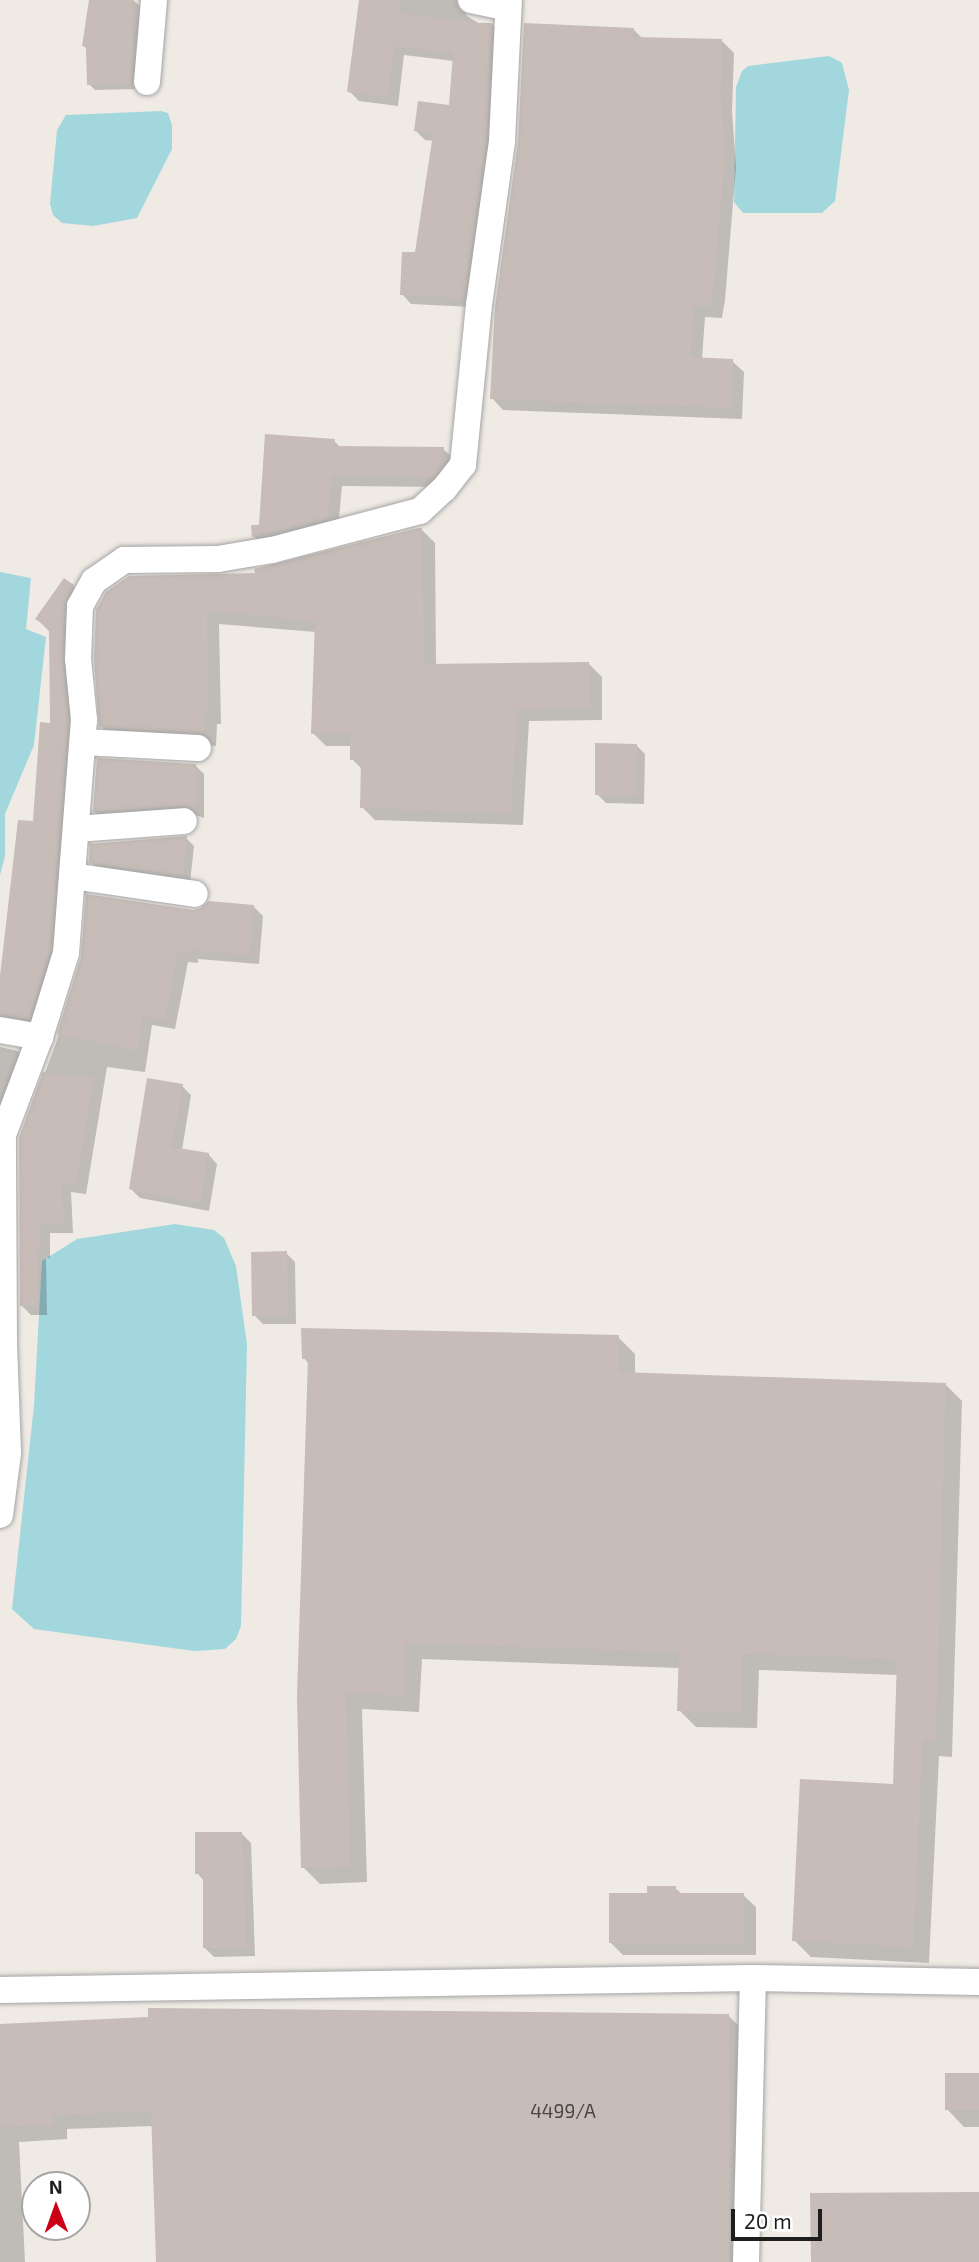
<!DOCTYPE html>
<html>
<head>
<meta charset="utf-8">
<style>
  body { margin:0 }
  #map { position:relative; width:979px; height:2262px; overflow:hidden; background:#efeae4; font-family:"Exo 2",sans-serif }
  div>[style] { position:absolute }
  .water>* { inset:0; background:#a3d7de }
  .shadow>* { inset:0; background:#0003 }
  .building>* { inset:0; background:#c7bcb7 }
  .roads { filter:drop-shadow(0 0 2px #a5a5a5) drop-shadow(0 0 2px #a5a5a5) }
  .street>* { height:26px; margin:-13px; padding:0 13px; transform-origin:13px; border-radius:13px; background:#fff }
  span { translate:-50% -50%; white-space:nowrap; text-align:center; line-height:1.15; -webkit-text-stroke:5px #fff; paint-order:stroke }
  .number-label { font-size:19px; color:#484644 }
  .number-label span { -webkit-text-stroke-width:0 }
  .north { position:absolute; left:21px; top:2171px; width:70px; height:70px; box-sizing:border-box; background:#fff; border:2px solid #a5a5a5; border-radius:50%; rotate:359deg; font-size:19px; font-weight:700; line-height:28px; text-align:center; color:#1e1e1e }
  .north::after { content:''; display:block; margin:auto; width:24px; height:32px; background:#cc0014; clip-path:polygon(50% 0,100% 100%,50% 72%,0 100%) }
  .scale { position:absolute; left:731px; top:2209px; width:91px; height:32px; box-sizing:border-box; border:4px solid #1e1e1e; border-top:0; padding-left:9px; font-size:21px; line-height:24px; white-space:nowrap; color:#1e1e1e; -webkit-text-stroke:5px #fff; paint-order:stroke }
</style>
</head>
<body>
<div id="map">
  <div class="water">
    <i style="clip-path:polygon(829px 56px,842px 63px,849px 90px,835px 201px,822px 213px,743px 213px,734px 202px,736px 87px,742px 71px,748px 66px)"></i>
    <i style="clip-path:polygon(161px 111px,168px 113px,172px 125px,172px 149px,137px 218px,93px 226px,62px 223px,53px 215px,50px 204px,57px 130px,66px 115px)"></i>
    <i style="clip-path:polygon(0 572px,31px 578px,26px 629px,46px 637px,34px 745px,5px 814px,5px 856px,0 875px)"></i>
    <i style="clip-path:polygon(175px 1224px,214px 1230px,224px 1238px,236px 1266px,247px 1344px,241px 1626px,236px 1639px,225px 1649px,194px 1651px,34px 1629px,12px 1609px,34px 1405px,42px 1261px,77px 1239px)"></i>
  </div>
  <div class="shadow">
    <i style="clip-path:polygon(90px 0,133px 0,140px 6px,137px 89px,95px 90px,89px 84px,88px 50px,84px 46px)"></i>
    <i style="clip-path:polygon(361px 0,471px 0,464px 8px,467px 16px,478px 23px,491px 23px,501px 33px,473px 307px,411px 304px,402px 294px,416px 254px,434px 141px,425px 140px,415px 130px,451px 107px,454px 61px,404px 55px,398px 106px,359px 101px,349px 91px)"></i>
    <i style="clip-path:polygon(633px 29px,643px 39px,722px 41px,734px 53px,732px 111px,736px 167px,725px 300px,722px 318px,705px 317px,702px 359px,732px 361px,744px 372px,742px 419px,503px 410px,492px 398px)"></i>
    <i style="clip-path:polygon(334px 441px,341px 448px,443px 449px,454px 459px,445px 487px,342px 486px,338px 529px,264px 547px,254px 537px,260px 526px)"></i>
    <i style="clip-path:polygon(422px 530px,435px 543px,436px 666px,589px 664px,602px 677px,602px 720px,529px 721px,523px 825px,375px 820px,362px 807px,363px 770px,352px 759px,352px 746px,326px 746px,313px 733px,316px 632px,219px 624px,221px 724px,217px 724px,216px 746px,114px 739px,101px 726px,96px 658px,256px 575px)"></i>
    <i style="clip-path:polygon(73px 586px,87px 601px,82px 736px,43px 1033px,0 1041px,0 981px,35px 823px,52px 725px,50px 632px,37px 619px)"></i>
    <i style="clip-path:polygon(636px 745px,645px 754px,644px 804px,606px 803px,597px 794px)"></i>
    <i style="clip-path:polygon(195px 765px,204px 774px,204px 818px,193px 814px,103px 820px,94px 811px)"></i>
    <i style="clip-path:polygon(186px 838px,194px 846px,190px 883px,98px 870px,91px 862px)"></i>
    <i style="clip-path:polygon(253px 906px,263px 916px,259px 964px,198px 959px,198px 963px,188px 962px,175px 1029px,152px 1025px,145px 1072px,107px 1067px,86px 1194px,71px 1192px,73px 1233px,50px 1233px,50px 1258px,46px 1258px,47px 1315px,31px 1315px,21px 1305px,21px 1138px,56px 1043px,83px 958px,193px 911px)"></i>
    <i style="clip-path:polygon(0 1047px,18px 1051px,32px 1065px,1px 1150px,0 1354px)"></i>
    <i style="clip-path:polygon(182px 1086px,191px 1095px,182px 1150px,208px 1154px,217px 1164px,209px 1211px,140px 1198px,131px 1189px)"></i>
    <i style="clip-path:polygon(286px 1253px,295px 1262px,296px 1324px,263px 1324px,254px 1315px)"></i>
    <i style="clip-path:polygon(618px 1337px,635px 1354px,635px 1374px,946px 1385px,962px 1401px,952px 1757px,939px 1756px,929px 1963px,811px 1957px,794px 1940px,894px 1785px,898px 1675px,759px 1670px,757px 1728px,696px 1727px,679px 1710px,680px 1668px,422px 1659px,419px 1712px,362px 1709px,367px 1882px,320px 1884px,303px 1867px,309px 1364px,304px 1358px)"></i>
    <i style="clip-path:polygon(242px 1834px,251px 1843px,255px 1956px,214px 1957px,205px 1948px,205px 1882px,197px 1873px)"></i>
    <i style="clip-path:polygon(675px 1888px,682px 1894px,743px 1895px,756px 1907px,756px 1955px,623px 1955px,611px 1943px,649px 1895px)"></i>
    <i style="clip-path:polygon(728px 2015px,743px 2030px,745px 2262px,157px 2262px,153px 2126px,67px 2129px,67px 2139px,19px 2142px,25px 2262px,0 2262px,0 2026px)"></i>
    <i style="clip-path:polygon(979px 2074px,979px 2127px,964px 2127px,947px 2109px)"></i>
  </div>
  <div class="building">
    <i style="clip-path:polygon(89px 0,134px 0,132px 84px,87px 85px,86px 47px,82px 46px)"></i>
    <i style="clip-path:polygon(359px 0,400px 0,399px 13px,492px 25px,486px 140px,464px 298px,400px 295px,402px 252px,415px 252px,433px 134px,414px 131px,418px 101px,449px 105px,453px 53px,395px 46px,388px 97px,347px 92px)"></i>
    <i style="clip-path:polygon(524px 23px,634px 28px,633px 37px,722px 39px,721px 99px,725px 155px,714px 287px,710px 307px,694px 306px,690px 357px,733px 359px,731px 408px,490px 399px,495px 307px,518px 142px)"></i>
    <i style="clip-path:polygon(265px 434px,335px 439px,334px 446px,444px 447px,443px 465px,434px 477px,332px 476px,328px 519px,252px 537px,251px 525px,259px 525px)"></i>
    <i style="clip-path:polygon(418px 528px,422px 528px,424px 664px,589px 662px,590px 708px,517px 709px,511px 813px,360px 808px,361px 760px,350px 760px,350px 733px,311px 734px,315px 621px,207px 611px,208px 712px,204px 712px,204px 734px,99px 727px,94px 659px,96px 610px,106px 592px,129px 576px,255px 573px,254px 569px)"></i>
    <i style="clip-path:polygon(64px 578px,74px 585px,64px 605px,62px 661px,68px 720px,50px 950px,29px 1019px,0 1015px,0 976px,18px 820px,33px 821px,40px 722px,50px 723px,49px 628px,35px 619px)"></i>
    <i style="clip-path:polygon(595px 743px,637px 744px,636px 795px,595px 795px)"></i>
    <i style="clip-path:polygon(97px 758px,196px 764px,195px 811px,183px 805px,93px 812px)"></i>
    <i style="clip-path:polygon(187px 836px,183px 876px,89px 863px,90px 844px)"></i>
    <i style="clip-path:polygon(86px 894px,193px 910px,201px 908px,209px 901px,254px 905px,250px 955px,189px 950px,188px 954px,178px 953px,165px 1020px,143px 1016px,138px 1051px,57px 1034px,81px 957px)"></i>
    <i style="clip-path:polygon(43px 1072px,94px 1078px,76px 1186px,62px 1183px,64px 1224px,40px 1224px,41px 1249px,37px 1249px,38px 1306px,20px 1306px,19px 1138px)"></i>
    <i style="clip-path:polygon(147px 1078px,183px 1084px,172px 1147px,209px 1153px,200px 1203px,129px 1189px)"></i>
    <i style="clip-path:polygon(287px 1251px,288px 1315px,252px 1316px,251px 1252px)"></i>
    <i style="clip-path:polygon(301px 1328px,619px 1335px,619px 1372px,946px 1383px,936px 1741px,923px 1740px,913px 1947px,792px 1941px,800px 1779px,893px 1784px,897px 1659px,743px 1654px,741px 1712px,677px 1711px,679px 1652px,405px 1643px,403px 1696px,346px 1693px,351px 1866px,301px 1868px,297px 1696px,308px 1359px,302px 1359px)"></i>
    <i style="clip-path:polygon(195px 1832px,242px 1832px,247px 1948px,203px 1948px,203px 1874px,195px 1874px)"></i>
    <i style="clip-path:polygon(647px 1886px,676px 1886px,676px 1893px,744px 1893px,744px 1943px,609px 1943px,609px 1893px,647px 1893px)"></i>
    <i style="clip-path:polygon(148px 2008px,729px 2014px,730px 2262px,156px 2262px,151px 2111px,53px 2115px,53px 2125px,0 2127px,0 2024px,148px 2017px)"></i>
    <i style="clip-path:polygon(945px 2073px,979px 2073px,979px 2110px,945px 2110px)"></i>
    <i style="clip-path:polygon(979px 2192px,979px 2262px,811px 2262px,810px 2193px)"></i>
  </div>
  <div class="roads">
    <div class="street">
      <i style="left:471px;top:0;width:38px;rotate:12deg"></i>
      <i style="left:147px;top:82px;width:82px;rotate:-85.1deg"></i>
      <i style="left:83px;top:742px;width:115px;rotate:3deg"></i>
      <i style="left:76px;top:829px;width:108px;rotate:-4.2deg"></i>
      <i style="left:72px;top:876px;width:124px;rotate:8.3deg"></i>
      <i style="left:0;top:1030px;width:41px;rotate:9.9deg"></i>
      <i style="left:0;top:1345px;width:4px"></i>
      <i style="left:4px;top:1345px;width:210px;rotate:-90.3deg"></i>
      <i style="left:3px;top:1135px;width:105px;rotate:-69.3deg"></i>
      <i style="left:40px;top:1037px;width:88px;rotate:-72.8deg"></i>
      <i style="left:66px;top:953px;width:234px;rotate:-85.6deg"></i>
      <i style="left:84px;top:720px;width:61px;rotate:-95.6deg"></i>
      <i style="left:78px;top:659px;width:53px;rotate:-87.8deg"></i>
      <i style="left:80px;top:606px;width:29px;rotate:-61deg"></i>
      <i style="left:94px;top:581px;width:37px;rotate:-35deg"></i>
      <i style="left:124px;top:560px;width:94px;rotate:-0.6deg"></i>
      <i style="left:218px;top:559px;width:55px;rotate:-9.5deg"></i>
      <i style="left:272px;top:550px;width:153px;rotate:-14.8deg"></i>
      <i style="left:420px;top:511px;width:33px;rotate:-43deg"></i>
      <i style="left:444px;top:489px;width:31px;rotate:-52deg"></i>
      <i style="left:463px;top:465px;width:161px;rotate:-84.3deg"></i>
      <i style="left:479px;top:305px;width:166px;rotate:-82deg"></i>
      <i style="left:502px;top:141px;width:141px;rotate:-87.2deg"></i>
      <i style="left:0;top:1515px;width:63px;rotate:-82.6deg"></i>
      <i style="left:8px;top:1453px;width:108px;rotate:-92.1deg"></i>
      <i style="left:0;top:1990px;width:753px;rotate:-0.91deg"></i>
      <i style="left:753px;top:1978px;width:226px;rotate:1deg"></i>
      <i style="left:746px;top:2262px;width:284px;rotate:-88.6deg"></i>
    </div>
  </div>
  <div class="number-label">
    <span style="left:563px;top:2111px">4499/A</span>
  </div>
  <div class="north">N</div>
  <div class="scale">20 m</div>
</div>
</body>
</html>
